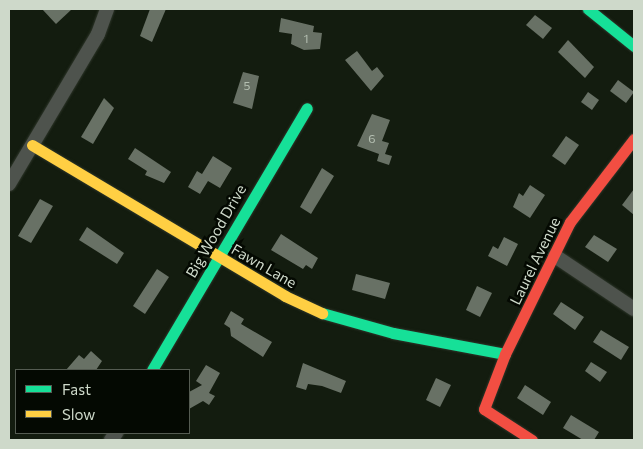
<!DOCTYPE html>
<html>
<head>
<meta charset="utf-8">
<style>
  body { margin:0 }
  #map { position:relative; width:643px; height:449px; overflow:hidden; background:#131c0f; font-family:Commissioner,sans-serif }
  div>[style] { position:absolute }
  .building>* { inset:0; background:#687165 }
  .roads { filter:drop-shadow(0 0 1px #2e362a) drop-shadow(0 0 1px #2e362a) }
  .street>* { height:14px; margin:-7px; padding:0 7px; transform-origin:7px; border-radius:7px; background:#4e534d }
  .fast>* { height:11px; margin:-5.5px; padding:0 5.5px; transform-origin:5.5px; border-radius:5.5px; background:#16e098 }
  .slow>* { height:11px; margin:-5.5px; padding:0 5.5px; transform-origin:5.5px; border-radius:5.5px; background:#ffcf43 }
  .jam>* { height:11px; margin:-5.5px; padding:0 5.5px; transform-origin:5.5px; border-radius:5.5px; background:#f24e42 }
  span { translate:-50% -50%; white-space:nowrap; text-align:center; line-height:1.15; -webkit-text-stroke:5px #040902; paint-order:stroke }
  .number-label { font-size:12px; color:#b4bfb1 }
  .number-label span { -webkit-text-stroke-width:0 }
  .street-label { font-size:15px; color:#ced9ca }
  .frame { position:absolute; inset:0; border:10px solid #ced9ca; pointer-events:none }
  .legend { position:absolute; left:15px; top:369px; width:175px; height:65px; box-sizing:border-box; background:#040902; border:1px solid #555c52; margin:0; padding:6px 9px; list-style:none; font-size:15px; color:#ced9ca }
  .legend li { display:flex; align-items:center; gap:10px; height:25px }
  .legend b { width:25px; border:1px solid #555c52 }
</style>
</head>
<body>
<div id="map">
  <div class="building">
    <i style="clip-path:polygon(42px 9px,72px 9px,56px 24px)"></i>
    <i style="clip-path:polygon(150px 9px,166px 9px,152px 42px,140px 36px)"></i>
    <i style="clip-path:polygon(535px 15px,552px 28px,543px 39px,526px 25px)"></i>
    <i style="clip-path:polygon(281px 18px,314px 26px,313px 32px,322px 33px,320px 49px,304px 50px,291px 44px,292px 34px,279px 32px)"></i>
    <i style="clip-path:polygon(568px 40px,594px 67px,585px 78px,558px 52px)"></i>
    <i style="clip-path:polygon(357px 51px,372px 71px,377px 67px,384px 76px,371px 91px,345px 60px)"></i>
    <i style="clip-path:polygon(243px 72px,259px 76px,252px 109px,233px 103px)"></i>
    <i style="clip-path:polygon(618px 80px,634px 92px,626px 103px,610px 91px)"></i>
    <i style="clip-path:polygon(588px 92px,599px 100px,592px 110px,581px 102px)"></i>
    <i style="clip-path:polygon(104px 98px,114px 108px,93px 144px,81px 137px)"></i>
    <i style="clip-path:polygon(372px 114px,390px 120px,382px 141px,389px 143px,385px 154px,392px 156px,389px 165px,377px 161px,379px 154px,357px 146px)"></i>
    <i style="clip-path:polygon(566px 136px,579px 145px,565px 165px,552px 156px)"></i>
    <i style="clip-path:polygon(135px 148px,171px 172px,164px 183px,145px 175px,147px 171px,128px 159px)"></i>
    <i style="clip-path:polygon(213px 156px,232px 168px,220px 188px,208px 181px,200px 194px,188px 187px,197px 171px,202px 174px)"></i>
    <i style="clip-path:polygon(322px 168px,334px 176px,311px 214px,300px 207px)"></i>
    <i style="clip-path:polygon(530px 185px,545px 195px,530px 218px,513px 207px,519px 193px,523px 196px)"></i>
    <i style="clip-path:polygon(634px 189px,634px 215px,622px 205px)"></i>
    <i style="clip-path:polygon(40px 199px,53px 206px,31px 243px,18px 236px)"></i>
    <i style="clip-path:polygon(87px 227px,124px 253px,117px 264px,79px 240px)"></i>
    <i style="clip-path:polygon(281px 234px,318px 258px,312px 269px,306px 265px,303px 269px,271px 250px)"></i>
    <i style="clip-path:polygon(594px 235px,617px 249px,608px 262px,585px 247px)"></i>
    <i style="clip-path:polygon(504px 237px,518px 244px,507px 266px,488px 256px,493px 246px,498px 249px)"></i>
    <i style="clip-path:polygon(157px 269px,169px 277px,145px 314px,133px 306px)"></i>
    <i style="clip-path:polygon(356px 274px,390px 283px,385px 299px,352px 290px)"></i>
    <i style="clip-path:polygon(477px 286px,492px 293px,480px 317px,466px 310px)"></i>
    <i style="clip-path:polygon(561px 302px,584px 317px,575px 330px,553px 314px)"></i>
    <i style="clip-path:polygon(231px 311px,244px 319px,241px 324px,272px 342px,263px 357px,231px 336px,230px 328px,224px 324px)"></i>
    <i style="clip-path:polygon(601px 330px,629px 347px,621px 360px,593px 342px)"></i>
    <i style="clip-path:polygon(91px 351px,102px 361px,96px 370px,66px 370px,79px 355px,84px 359px)"></i>
    <i style="clip-path:polygon(591px 362px,607px 372px,600px 382px,585px 371px)"></i>
    <i style="clip-path:polygon(303px 363px,346px 381px,341px 393px,322px 386px,308px 384px,306px 390px,296px 387px)"></i>
    <i style="clip-path:polygon(206px 365px,220px 373px,209px 393px,215px 396px,209px 405px,203px 401px,189px 409px,189px 392px,202px 385px,196px 381px)"></i>
    <i style="clip-path:polygon(436px 378px,451px 385px,440px 407px,426px 400px)"></i>
    <i style="clip-path:polygon(525px 385px,551px 402px,543px 415px,517px 398px)"></i>
    <i style="clip-path:polygon(571px 415px,599px 432px,594px 440px,583px 440px,563px 428px)"></i>
  </div>
  <div class="roads">
    <div class="street">
      <i style="left:9px;top:184px;width:174px;rotate:-59.3deg"></i>
      <i style="left:98px;top:34px;width:27px;rotate:-70deg"></i>
      <i style="left:555px;top:256px;width:95px;rotate:33.9deg"></i>
      <i style="left:111px;top:440px;width:9px;rotate:-54deg"></i>
    </div>
    <div class="fast">
      <i style="left:588px;top:9px;width:59px;rotate:38.8deg"></i>
      <i style="left:322px;top:313px;width:74px;rotate:15.7deg"></i>
      <i style="left:393px;top:333px;width:114px;rotate:10.6deg"></i>
      <i style="left:152px;top:370px;width:304px;rotate:-59.4deg"></i>
    </div>
    <div class="slow">
      <i style="left:32px;top:145px;width:295px;rotate:30.8deg"></i>
      <i style="left:285px;top:296px;width:41px;rotate:24.7deg"></i>
    </div>
    <div class="jam">
      <i style="left:532px;top:440px;width:57px;rotate:-147.1deg"></i>
      <i style="left:484px;top:409px;width:59px;rotate:-69.1deg"></i>
      <i style="left:505px;top:354px;width:147px;rotate:-63.8deg"></i>
      <i style="left:570px;top:222px;width:105px;rotate:-52.4deg"></i>
    </div>
  </div>
  <div class="number-label">
    <span style="left:306px;top:39px">1</span>
    <span style="left:247px;top:86px">5</span>
    <span style="left:372px;top:139px">6</span>
  </div>
  <div class="street-label">
    <span style="left:216px;top:231px;rotate:-60deg">Big Wood Drive</span>
    <span style="left:535px;top:261px;rotate:-64deg">Laurel Avenue</span>
    <span style="left:264px;top:266px;rotate:30deg">Fawn Lane</span>
  </div>
  <div class="frame"></div>
  <ul class="legend">
  <li><b style="height:6px;background:#16e098"></b>Fast</li>
  <li><b style="height:6px;background:#ffcf43"></b>Slow</li>
  </ul>
</div>
</body>
</html>
